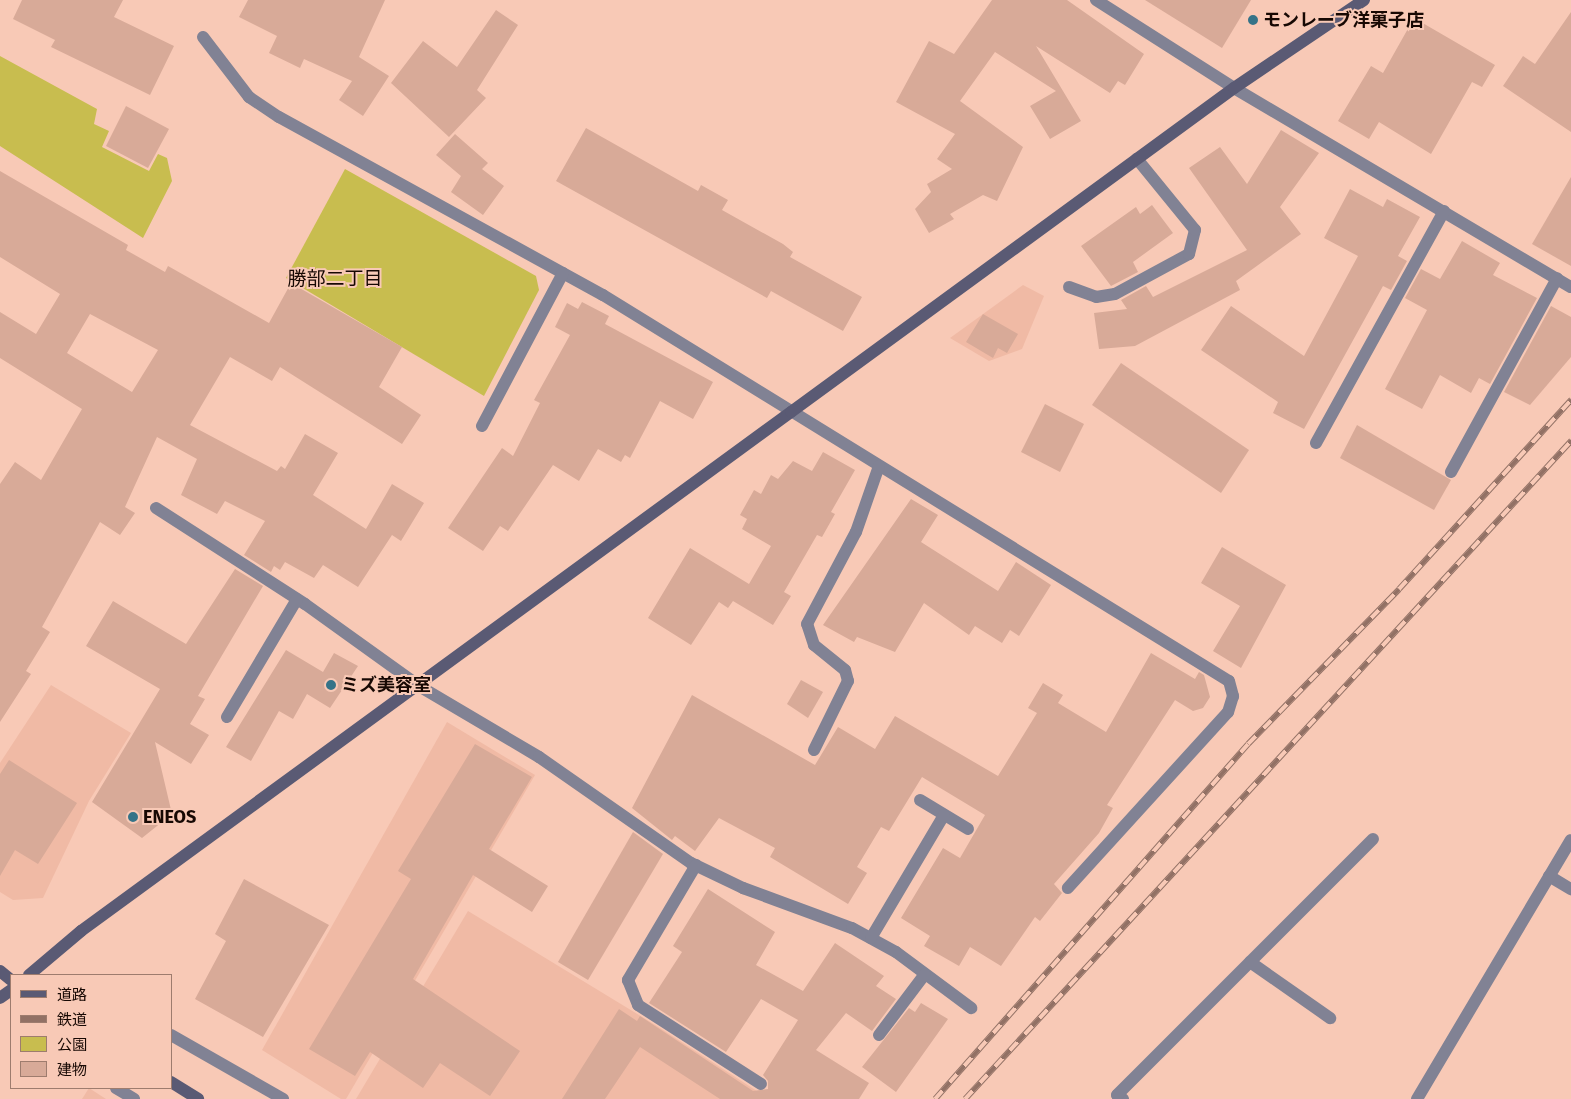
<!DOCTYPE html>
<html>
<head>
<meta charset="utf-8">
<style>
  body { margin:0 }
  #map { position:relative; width:1571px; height:1099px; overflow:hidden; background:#f8c9b6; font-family:"Fira Sans","Noto Sans JP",sans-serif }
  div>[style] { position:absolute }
  .built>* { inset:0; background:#f0baa5 }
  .green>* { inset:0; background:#c8bd4f }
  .building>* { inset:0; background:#d8aa98 }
  .street>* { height:12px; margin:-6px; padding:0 6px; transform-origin:6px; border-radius:6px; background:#818294 }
  .secondary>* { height:12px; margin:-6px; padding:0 6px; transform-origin:6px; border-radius:6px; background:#5a5a74 }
  .rail>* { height:5.5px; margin-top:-2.75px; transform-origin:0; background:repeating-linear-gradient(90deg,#f8c9b6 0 11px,#927165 0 22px); box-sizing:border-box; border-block:1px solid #927165 }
  .dots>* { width:14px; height:14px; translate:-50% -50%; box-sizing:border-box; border:2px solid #f8c9b6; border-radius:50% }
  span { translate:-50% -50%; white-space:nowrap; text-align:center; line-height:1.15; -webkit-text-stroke:4px #f8c9b6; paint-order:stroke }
  .poi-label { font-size:18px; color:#170803; font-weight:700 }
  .left { translate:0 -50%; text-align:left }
  .neighbourhood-label { font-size:19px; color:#170803 }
  .legend { position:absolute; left:10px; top:974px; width:162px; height:115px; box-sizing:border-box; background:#f8c9b6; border:1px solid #9e7c6e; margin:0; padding:6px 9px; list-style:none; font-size:15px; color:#170803 }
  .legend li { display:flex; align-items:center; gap:10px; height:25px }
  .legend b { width:25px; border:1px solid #9e7c6e }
</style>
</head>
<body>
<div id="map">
  <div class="built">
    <i style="clip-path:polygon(1023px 285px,1044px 296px,1022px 349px,989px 361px,950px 338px)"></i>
    <i style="clip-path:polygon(51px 685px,131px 733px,89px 801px,43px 898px,13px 900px,0 892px,0 763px)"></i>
    <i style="clip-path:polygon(447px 722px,535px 775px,346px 1099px,341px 1099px,262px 1050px)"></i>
    <i style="clip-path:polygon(468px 911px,657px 1026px,769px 1099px,356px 1099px)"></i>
    <i style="clip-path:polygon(89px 1088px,106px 1099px,82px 1099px)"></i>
  </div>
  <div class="green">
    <i style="clip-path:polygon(0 56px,97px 109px,94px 124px,109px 131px,102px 147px,149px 171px,158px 154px,167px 158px,172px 181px,143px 238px,0 146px)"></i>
    <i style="clip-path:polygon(345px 169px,536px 276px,539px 290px,484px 396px,286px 278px)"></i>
  </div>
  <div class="building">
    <i style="clip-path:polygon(22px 0,123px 0,114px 17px,174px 46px,150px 95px,51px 47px,55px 40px,13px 19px)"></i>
    <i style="clip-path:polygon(248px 0,385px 0,359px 57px,389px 76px,363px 116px,339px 100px,352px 81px,304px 59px,300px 68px,269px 53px,277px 36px,239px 17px)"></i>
    <i style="clip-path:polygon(992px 0,1067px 0,1144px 54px,1125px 85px,1118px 81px,1110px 93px,1036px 46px,1081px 121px,1050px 139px,1030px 106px,1056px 91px,995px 52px,960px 101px,1023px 147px,997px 201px,983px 195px,950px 214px,954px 219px,929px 233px,915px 209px,931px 192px,927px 184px,952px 169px,937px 159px,955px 134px,896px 102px,929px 41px,954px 54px)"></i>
    <i style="clip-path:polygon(1145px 0,1251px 0,1222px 48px)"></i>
    <i style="clip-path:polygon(496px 10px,518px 25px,477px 90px,486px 98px,449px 137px,391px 83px,423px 41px,457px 67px)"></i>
    <i style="clip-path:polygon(1571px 12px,1571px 132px,1503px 86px,1523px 56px,1535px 64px)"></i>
    <i style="clip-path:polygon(1414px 18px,1495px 65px,1482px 87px,1472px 82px,1431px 154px,1379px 122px,1369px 139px,1338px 121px,1371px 66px,1383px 73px)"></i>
    <i style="clip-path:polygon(126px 106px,169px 129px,148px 168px,106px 146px)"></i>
    <i style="clip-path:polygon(586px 128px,698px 191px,701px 185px,728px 200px,722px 210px,783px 244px,793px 252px,790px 257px,862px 297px,843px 331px,771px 291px,767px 298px,556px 181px)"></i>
    <i style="clip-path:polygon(1281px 130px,1319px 153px,1280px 207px,1301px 234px,1236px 281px,1240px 290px,1135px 346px,1099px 349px,1094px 313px,1127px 309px,1121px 300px,1146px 286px,1153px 297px,1247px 250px,1189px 168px,1220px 147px,1247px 184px)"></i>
    <i style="clip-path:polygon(455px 134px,488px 163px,482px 169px,504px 186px,483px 215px,451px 192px,461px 176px,436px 155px)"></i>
    <i style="clip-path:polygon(evenodd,0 171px,128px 245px,126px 250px,165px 272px,168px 266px,269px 323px,291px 283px,402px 347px,379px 387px,421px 415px,402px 444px,280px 367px,272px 381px,230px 357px,190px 425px,277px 471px,281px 466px,285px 469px,305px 434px,338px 453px,313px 495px,366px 529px,392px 484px,424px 503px,401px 541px,392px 535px,358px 587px,323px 565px,314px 578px,285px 562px,280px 570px,274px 566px,271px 572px,244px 555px,265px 521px,225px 501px,217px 514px,181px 495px,197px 459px,157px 437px,125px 507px,135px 513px,120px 535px,100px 522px,42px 627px,50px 632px,26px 671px,31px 674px,0 722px,0 484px,15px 462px,41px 480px,82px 409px,0 358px,0 312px,36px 334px,60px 294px,0 257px,0 171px,90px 314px,158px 350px,132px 392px,67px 353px,90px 314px)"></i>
    <i style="clip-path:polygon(1571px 177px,1571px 266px,1532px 244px)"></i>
    <i style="clip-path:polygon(1350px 189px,1383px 207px,1387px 199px,1420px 217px,1398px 256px,1407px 261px,1391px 290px,1383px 286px,1304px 429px,1273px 413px,1278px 402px,1201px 350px,1231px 306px,1304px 356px,1358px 256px,1324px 238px)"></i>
    <i style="clip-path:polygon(1152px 205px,1173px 233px,1133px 262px,1138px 272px,1111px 286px,1081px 246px,1136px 207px,1140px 214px)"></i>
    <i style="clip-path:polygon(1462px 241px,1500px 263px,1493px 275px,1537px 298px,1490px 384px,1479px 378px,1471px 393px,1440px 375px,1422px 409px,1385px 389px,1427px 310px,1405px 298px,1421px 269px,1440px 279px)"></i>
    <i style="clip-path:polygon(582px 302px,609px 316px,605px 324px,713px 382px,693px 419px,660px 401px,630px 458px,625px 455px,621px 462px,598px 449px,579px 481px,553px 465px,508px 531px,500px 526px,483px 551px,448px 528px,502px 448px,513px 456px,540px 403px,534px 400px,570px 335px,555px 327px,567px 303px,578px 309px)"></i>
    <i style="clip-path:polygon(1551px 306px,1571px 317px,1571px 357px,1530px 405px,1504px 392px)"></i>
    <i style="clip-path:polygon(983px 314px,1018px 334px,1007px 353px,998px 348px,993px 358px,966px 342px)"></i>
    <i style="clip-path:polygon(1121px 363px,1249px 450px,1221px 493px,1092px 405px)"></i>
    <i style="clip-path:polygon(1045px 404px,1084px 424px,1060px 472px,1021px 452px)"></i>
    <i style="clip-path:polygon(1357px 425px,1451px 480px,1434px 510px,1340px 458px)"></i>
    <i style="clip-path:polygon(823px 452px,855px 470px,831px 512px,835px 514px,822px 537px,817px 535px,784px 592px,791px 596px,773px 625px,733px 601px,728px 608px,719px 602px,691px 645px,648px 618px,690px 548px,749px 584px,771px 546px,742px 529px,747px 519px,740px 515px,754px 490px,761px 494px,771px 475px,778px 479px,793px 461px,812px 471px)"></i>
    <i style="clip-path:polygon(911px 499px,938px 515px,921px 542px,998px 591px,1016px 562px,1051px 585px,1019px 636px,1010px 630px,1002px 643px,975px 626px,969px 635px,924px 603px,895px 652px,857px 637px,854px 642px,823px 625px)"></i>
    <i style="clip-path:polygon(1222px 547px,1286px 585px,1241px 668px,1213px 651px,1240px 606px,1201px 583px)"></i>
    <i style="clip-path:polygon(235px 569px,263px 586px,198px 696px,205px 699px,190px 724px,209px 735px,191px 764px,155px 742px,172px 814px,142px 838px,92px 802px,160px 689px,86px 646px,113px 601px,186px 644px)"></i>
    <i style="clip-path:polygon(286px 650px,323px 672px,334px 653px,358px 666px,330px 708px,307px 694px,293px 719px,279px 711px,251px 761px,226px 747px)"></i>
    <i style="clip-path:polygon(1151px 653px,1195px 679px,1199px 672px,1204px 675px,1210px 697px,1203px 708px,1193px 711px,1175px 700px,1107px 805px,1113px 808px,1099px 833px,1054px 884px,1062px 893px,1040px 921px,1035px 917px,1001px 966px,970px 947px,959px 966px,924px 946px,930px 936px,901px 918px,943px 848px,960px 858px,985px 815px,922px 777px,889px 831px,881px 827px,857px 867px,867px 873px,848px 904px,770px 857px,775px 848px,719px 818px,695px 851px,675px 836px,672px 840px,632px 808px,692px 695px,815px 765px,838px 727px,875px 749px,895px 716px,998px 776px,1037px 713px,1028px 708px,1043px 683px,1063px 695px,1058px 703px,1106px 732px)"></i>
    <i style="clip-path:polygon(801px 680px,823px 692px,808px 718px,787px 704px)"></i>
    <i style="clip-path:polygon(475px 744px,532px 777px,489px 849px,548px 886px,532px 912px,473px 875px,413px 979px,520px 1051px,490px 1096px,440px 1063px,423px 1088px,370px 1052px,355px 1076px,309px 1049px,411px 879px,398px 871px)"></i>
    <i style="clip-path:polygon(9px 760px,77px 803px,38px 864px,15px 850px,0 876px,0 774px)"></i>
    <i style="clip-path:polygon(633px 832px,663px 854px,588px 980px,558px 962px)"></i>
    <i style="clip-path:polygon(244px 879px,329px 925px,263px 1037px,195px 999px,226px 941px,215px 934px)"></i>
    <i style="clip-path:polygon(708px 889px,775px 932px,756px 965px,803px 991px,835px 943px,884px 976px,876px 986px,896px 999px,872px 1031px,846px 1013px,816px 1050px,869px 1083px,859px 1099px,720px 1099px,640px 1047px,605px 1099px,562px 1099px,619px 1009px,637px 1021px,640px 1016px,753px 1091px,768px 1089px,768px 1081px,763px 1075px,798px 1020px,761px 999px,726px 1052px,649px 1003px,682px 952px,673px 946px)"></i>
    <i style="clip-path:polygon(921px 1003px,948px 1019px,896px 1092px,862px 1067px,909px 1008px,915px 1012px)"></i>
  </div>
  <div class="street">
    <i style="left:1096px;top:0;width:164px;rotate:32.5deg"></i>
    <i style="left:1234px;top:88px;width:391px;rotate:30.6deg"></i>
    <i style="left:203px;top:37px;width:76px;rotate:52.5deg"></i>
    <i style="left:249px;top:97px;width:36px;rotate:34deg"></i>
    <i style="left:279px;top:117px;width:370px;rotate:28.8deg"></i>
    <i style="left:603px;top:295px;width:735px;rotate:31.66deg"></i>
    <i style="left:1229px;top:681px;width:16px;rotate:75deg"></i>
    <i style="left:1233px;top:696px;width:17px;rotate:107deg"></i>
    <i style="left:1228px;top:712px;width:238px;rotate:132.3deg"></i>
    <i style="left:1069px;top:287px;width:29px;rotate:20deg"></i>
    <i style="left:1096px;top:297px;width:19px;rotate:-9deg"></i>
    <i style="left:1115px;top:294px;width:84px;rotate:-28.4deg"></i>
    <i style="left:1189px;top:254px;width:25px;rotate:-76deg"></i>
    <i style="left:1195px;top:230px;width:92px;rotate:-129.2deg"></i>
    <i style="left:482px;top:426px;width:173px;rotate:-62.1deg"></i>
    <i style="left:1316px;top:443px;width:265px;rotate:-61.1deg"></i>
    <i style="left:1451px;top:472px;width:221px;rotate:-61.3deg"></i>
    <i style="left:156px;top:508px;width:177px;rotate:32.8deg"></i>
    <i style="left:305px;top:604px;width:140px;rotate:35.7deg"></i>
    <i style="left:419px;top:686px;width:139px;rotate:30.6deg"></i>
    <i style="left:539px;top:757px;width:185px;rotate:34.9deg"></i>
    <i style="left:691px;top:863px;width:58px;rotate:25.7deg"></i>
    <i style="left:743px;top:888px;width:116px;rotate:20.2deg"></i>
    <i style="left:852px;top:928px;width:50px;rotate:28.6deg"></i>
    <i style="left:896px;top:952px;width:94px;rotate:36.7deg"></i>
    <i style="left:227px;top:717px;width:137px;rotate:-59.3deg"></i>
    <i style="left:814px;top:750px;width:77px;rotate:-63.8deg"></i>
    <i style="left:848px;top:681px;width:11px;rotate:-105deg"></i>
    <i style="left:845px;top:670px;width:40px;rotate:-141deg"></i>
    <i style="left:814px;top:645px;width:22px;rotate:-108deg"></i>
    <i style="left:807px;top:624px;width:104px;rotate:-62deg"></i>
    <i style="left:856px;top:532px;width:70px;rotate:-70.8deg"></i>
    <i style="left:920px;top:800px;width:56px;rotate:31.1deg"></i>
    <i style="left:696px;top:865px;width:134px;rotate:120.6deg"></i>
    <i style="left:628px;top:980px;width:27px;rotate:68deg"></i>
    <i style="left:638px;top:1005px;width:146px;rotate:32.7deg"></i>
    <i style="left:1549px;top:876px;width:26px;rotate:31deg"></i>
    <i style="left:871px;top:938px;width:143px;rotate:-59.3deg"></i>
    <i style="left:1250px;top:962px;width:98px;rotate:35deg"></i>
    <i style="left:171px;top:1035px;width:129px;rotate:29.7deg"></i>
    <i style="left:879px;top:1035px;width:76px;rotate:-53deg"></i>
    <i style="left:116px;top:1088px;width:21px;rotate:31deg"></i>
    <i style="left:1123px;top:1099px;width:7px;rotate:-146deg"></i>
    <i style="left:1117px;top:1095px;width:362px;rotate:-45deg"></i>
    <i style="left:1417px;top:1099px;width:301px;rotate:-59.3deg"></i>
  </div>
  <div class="secondary">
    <i style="left:0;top:971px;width:14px;rotate:39deg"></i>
    <i style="left:29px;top:975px;width:68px;rotate:-40.2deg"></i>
    <i style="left:81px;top:931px;width:879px;rotate:-36.17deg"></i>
    <i style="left:791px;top:412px;width:549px;rotate:-36.18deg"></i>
    <i style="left:1234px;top:88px;width:157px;rotate:-34.1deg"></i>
    <i style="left:0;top:998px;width:14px;rotate:-36deg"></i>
    <i style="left:171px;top:1082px;width:32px;rotate:32deg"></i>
  </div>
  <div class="rail">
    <i style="left:935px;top:1099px;width:473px;rotate:-48.6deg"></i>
    <i style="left:1248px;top:744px;width:216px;rotate:-45.7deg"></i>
    <i style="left:1399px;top:589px;width:256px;rotate:-47.7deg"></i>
    <i style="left:965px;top:1099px;width:895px;rotate:-47.36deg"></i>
  </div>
  <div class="dots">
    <i style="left:1253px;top:20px;background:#357388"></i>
    <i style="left:331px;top:685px;background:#357388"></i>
    <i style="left:133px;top:817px;background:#357388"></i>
  </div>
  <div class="poi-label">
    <span class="left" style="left:1263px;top:20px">モンレーブ洋菓子店</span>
    <span class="left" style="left:341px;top:685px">ミズ美容室</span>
    <span class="left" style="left:143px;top:817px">ENEOS</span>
  </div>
  <div class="neighbourhood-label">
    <span style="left:335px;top:279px">勝部二丁目</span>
  </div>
  <ul class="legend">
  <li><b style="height:6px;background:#5a5a74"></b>道路</li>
  <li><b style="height:6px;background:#927165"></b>鉄道</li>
  <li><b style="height:14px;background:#c8bd4f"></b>公園</li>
  <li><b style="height:14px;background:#d8aa98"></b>建物</li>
  </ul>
</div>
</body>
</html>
